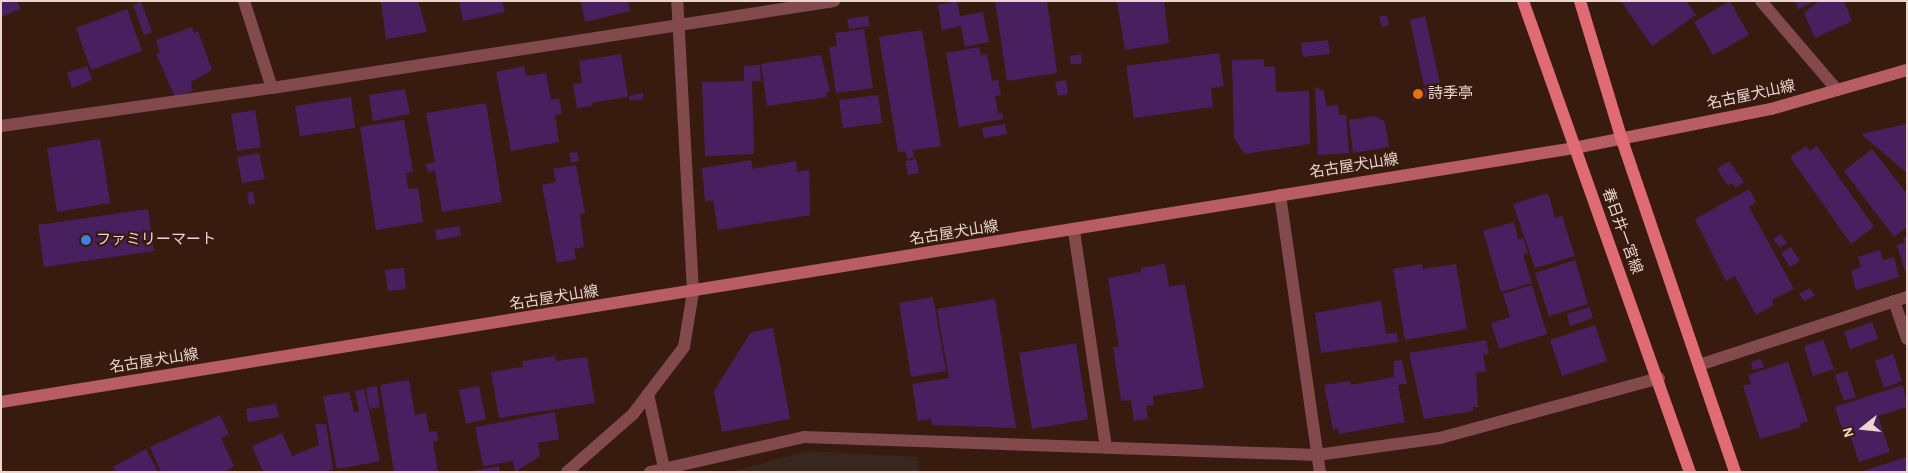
<!DOCTYPE html>
<html>
<head>
<meta charset="utf-8">
<style>
  body { margin:0 }
  #map { position:relative; width:1908px; height:473px; overflow:hidden; background:#381b0f; font-family:"Alegreya Sans","Noto Sans JP",sans-serif }
  div>[style] { position:absolute }
  .education>* { inset:0; background:#38271f }
  .building>* { inset:0; background:#49205f }
  .minor>* { height:12px; margin:-6px; padding:0 6px; transform-origin:6px; border-radius:6px; background:#834a4d }
  .secondary>* { height:12px; margin:-6px; padding:0 6px; transform-origin:6px; border-radius:6px; background:#b85d63 }
  .primary>* { height:12px; margin:-6px; padding:0 6px; transform-origin:6px; border-radius:6px; background:#e06b74 }
  .dots>* { width:14px; height:14px; translate:-50% -50%; box-sizing:border-box; border:2px solid #381b0f; border-radius:50% }
  span { translate:-50% -50%; white-space:nowrap; text-align:center; line-height:1.15; -webkit-text-stroke:4.5px #381b0f; paint-order:stroke }
  .poi-label { font-size:15px; color:#ead6ce }
  .left { translate:0 -50%; text-align:left }
  .street-label { font-size:15px; color:#ead6ce }
  .frame { position:absolute; inset:0; border:2px solid #ead6ce; pointer-events:none }
  .north { position:absolute; left:1838px; top:403px; width:50px; height:50px; -webkit-text-stroke:4px #381b0f; paint-order:stroke; rotate:254deg; font-size:14px; font-weight:700; line-height:20px; text-align:center; color:#ead6ce }
  .north::after { content:''; display:block; margin:auto; width:18px; height:22px; background:#ead6ce; clip-path:polygon(50% 0,100% 100%,50% 72%,0 100%) }
</style>
</head>
<body>
<div id="map">
  <div class="education">
    <i style="clip-path:polygon(807px 451px,917px 457px,919px 472px,731px 472px)"></i>
  </div>
  <div class="building">
    <i style="clip-path:polygon(1px 1px,17px 1px,20px 9px,1px 17px)"></i>
    <i style="clip-path:polygon(381px 1px,418px 1px,427px 32px,386px 39px)"></i>
    <i style="clip-path:polygon(459px 1px,502px 1px,505px 12px,463px 21px)"></i>
    <i style="clip-path:polygon(581px 1px,628px 1px,630px 11px,585px 22px)"></i>
    <i style="clip-path:polygon(957px 1px,960px 16px,983px 12px,989px 42px,965px 47px,961px 26px,942px 30px,938px 5px)"></i>
    <i style="clip-path:polygon(995px 1px,1047px 1px,1057px 73px,1007px 81px)"></i>
    <i style="clip-path:polygon(1117px 1px,1164px 1px,1169px 43px,1125px 50px)"></i>
    <i style="clip-path:polygon(1621px 1px,1686px 1px,1696px 15px,1652px 46px)"></i>
    <i style="clip-path:polygon(1730px 1px,1749px 35px,1713px 55px,1694px 22px)"></i>
    <i style="clip-path:polygon(1795px 1px,1815px 1px,1798px 9px)"></i>
    <i style="clip-path:polygon(1819px 1px,1844px 1px,1852px 21px,1815px 38px,1804px 13px)"></i>
    <i style="clip-path:polygon(141px 2px,152px 32px,144px 35px,133px 5px)"></i>
    <i style="clip-path:polygon(127px 9px,142px 51px,91px 70px,76px 28px)"></i>
    <i style="clip-path:polygon(1387px 15px,1389px 25px,1382px 27px,1379px 17px)"></i>
    <i style="clip-path:polygon(868px 16px,870px 26px,849px 29px,847px 19px)"></i>
    <i style="clip-path:polygon(1425px 16px,1440px 83px,1424px 86px,1410px 20px)"></i>
    <i style="clip-path:polygon(192px 27px,194px 33px,198px 31px,212px 70px,191px 82px,193px 91px,175px 97px,156px 54px,160px 53px,156px 40px)"></i>
    <i style="clip-path:polygon(864px 29px,873px 88px,836px 93px,829px 47px,837px 46px,835px 33px)"></i>
    <i style="clip-path:polygon(922px 30px,941px 146px,913px 150px,914px 157px,907px 159px,906px 151px,898px 152px,879px 37px)"></i>
    <i style="clip-path:polygon(1328px 40px,1330px 54px,1303px 57px,1301px 43px)"></i>
    <i style="clip-path:polygon(979px 47px,981px 55px,987px 54px,992px 81px,998px 80px,1001px 95px,995px 96px,998px 113px,1002px 113px,1003px 119px,959px 127px,946px 53px)"></i>
    <i style="clip-path:polygon(1219px 53px,1224px 86px,1211px 88px,1213px 107px,1134px 118px,1126px 66px)"></i>
    <i style="clip-path:polygon(621px 54px,628px 97px,591px 103px,592px 106px,577px 108px,573px 84px,582px 83px,579px 61px)"></i>
    <i style="clip-path:polygon(1081px 54px,1082px 63px,1071px 65px,1070px 56px)"></i>
    <i style="clip-path:polygon(821px 55px,830px 91px,826px 92px,827px 97px,767px 106px,761px 64px)"></i>
    <i style="clip-path:polygon(1264px 59px,1264px 67px,1275px 66px,1276px 92px,1309px 91px,1310px 144px,1245px 154px,1234px 138px,1232px 60px)"></i>
    <i style="clip-path:polygon(760px 65px,761px 81px,752px 81px,754px 154px,705px 156px,702px 82px,744px 81px,744px 66px)"></i>
    <i style="clip-path:polygon(87px 66px,92px 80px,72px 88px,67px 73px)"></i>
    <i style="clip-path:polygon(524px 66px,526px 76px,546px 73px,551px 100px,559px 98px,562px 114px,555px 115px,559px 142px,511px 151px,496px 72px)"></i>
    <i style="clip-path:polygon(1066px 80px,1068px 94px,1058px 96px,1055px 82px)"></i>
    <i style="clip-path:polygon(1315px 87px,1324px 91px,1326px 106px,1338px 105px,1339px 115px,1346px 115px,1349px 153px,1318px 155px)"></i>
    <i style="clip-path:polygon(1427px 87px,1429px 97px,1413px 101px,1410px 92px)"></i>
    <i style="clip-path:polygon(405px 89px,410px 114px,373px 121px,369px 95px)"></i>
    <i style="clip-path:polygon(643px 93px,643px 99px,630px 101px,629px 96px)"></i>
    <i style="clip-path:polygon(878px 95px,882px 123px,843px 128px,839px 100px)"></i>
    <i style="clip-path:polygon(351px 97px,355px 128px,300px 136px,295px 106px)"></i>
    <i style="clip-path:polygon(486px 103px,502px 202px,442px 212px,435px 171px,428px 172px,426px 164px,435px 162px,426px 113px)"></i>
    <i style="clip-path:polygon(255px 110px,261px 147px,237px 151px,231px 114px)"></i>
    <i style="clip-path:polygon(1375px 116px,1385px 122px,1389px 147px,1353px 153px,1349px 120px)"></i>
    <i style="clip-path:polygon(404px 120px,413px 172px,406px 173px,408px 189px,418px 188px,423px 222px,376px 230px,360px 127px)"></i>
    <i style="clip-path:polygon(1005px 124px,1007px 134px,984px 138px,982px 128px)"></i>
    <i style="clip-path:polygon(1907px 124px,1907px 173px,1861px 134px)"></i>
    <i style="clip-path:polygon(100px 139px,110px 203px,57px 212px,47px 148px)"></i>
    <i style="clip-path:polygon(1806px 146px,1810px 151px,1817px 146px,1874px 227px,1851px 244px,1790px 157px)"></i>
    <i style="clip-path:polygon(1872px 149px,1907px 194px,1907px 227px,1894px 237px,1844px 171px)"></i>
    <i style="clip-path:polygon(577px 152px,579px 161px,571px 163px,569px 153px)"></i>
    <i style="clip-path:polygon(259px 153px,265px 179px,242px 183px,237px 157px)"></i>
    <i style="clip-path:polygon(916px 159px,919px 173px,908px 175px,905px 161px)"></i>
    <i style="clip-path:polygon(751px 160px,753px 169px,796px 161px,797px 172px,809px 170px,810px 215px,718px 230px,713px 200px,705px 202px,702px 168px)"></i>
    <i style="clip-path:polygon(1729px 161px,1744px 182px,1736px 188px,1732px 183px,1728px 186px,1717px 169px)"></i>
    <i style="clip-path:polygon(576px 165px,585px 213px,580px 214px,584px 247px,574px 249px,576px 259px,557px 263px,542px 185px,556px 182px,553px 169px)"></i>
    <i style="clip-path:polygon(1749px 189px,1756px 202px,1749px 207px,1794px 289px,1772px 300px,1774px 305px,1756px 315px,1735px 276px,1726px 281px,1695px 219px)"></i>
    <i style="clip-path:polygon(253px 191px,255px 204px,249px 205px,247px 193px)"></i>
    <i style="clip-path:polygon(1548px 193px,1555px 218px,1562px 216px,1575px 256px,1535px 268px,1513px 204px)"></i>
    <i style="clip-path:polygon(148px 209px,154px 251px,44px 267px,38px 225px)"></i>
    <i style="clip-path:polygon(1514px 222px,1518px 239px,1523px 238px,1528px 253px,1523px 255px,1532px 283px,1501px 292px,1483px 231px)"></i>
    <i style="clip-path:polygon(459px 226px,461px 236px,437px 240px,435px 230px)"></i>
    <i style="clip-path:polygon(1781px 234px,1787px 243px,1780px 248px,1773px 239px)"></i>
    <i style="clip-path:polygon(1907px 236px,1907px 273px,1906px 274px,1897px 245px,1905px 243px,1903px 238px)"></i>
    <i style="clip-path:polygon(1791px 247px,1800px 261px,1790px 267px,1781px 253px)"></i>
    <i style="clip-path:polygon(1880px 250px,1883px 260px,1894px 257px,1899px 277px,1856px 290px,1851px 271px,1861px 267px,1858px 257px)"></i>
    <i style="clip-path:polygon(1575px 260px,1588px 304px,1549px 316px,1535px 273px)"></i>
    <i style="clip-path:polygon(1165px 264px,1169px 287px,1185px 284px,1204px 388px,1153px 396px,1154px 405px,1146px 406px,1148px 419px,1134px 421px,1131px 400px,1121px 401px,1113px 347px,1119px 347px,1108px 278px,1141px 272px,1141px 268px)"></i>
    <i style="clip-path:polygon(1422px 264px,1423px 269px,1456px 264px,1467px 329px,1405px 340px,1393px 269px)"></i>
    <i style="clip-path:polygon(404px 268px,406px 289px,388px 291px,385px 270px)"></i>
    <i style="clip-path:polygon(1532px 285px,1547px 334px,1499px 349px,1491px 323px,1510px 317px,1503px 294px)"></i>
    <i style="clip-path:polygon(1810px 288px,1815px 295px,1804px 301px,1799px 294px)"></i>
    <i style="clip-path:polygon(933px 297px,946px 371px,911px 377px,899px 303px)"></i>
    <i style="clip-path:polygon(995px 299px,1016px 428px,932px 425px,931px 419px,918px 421px,912px 384px,949px 378px,937px 309px)"></i>
    <i style="clip-path:polygon(1381px 301px,1386px 334px,1397px 333px,1398px 342px,1321px 353px,1315px 313px)"></i>
    <i style="clip-path:polygon(1590px 307px,1593px 318px,1570px 326px,1567px 314px)"></i>
    <i style="clip-path:polygon(1872px 322px,1878px 339px,1850px 349px,1844px 332px)"></i>
    <i style="clip-path:polygon(1595px 325px,1607px 361px,1562px 376px,1550px 340px)"></i>
    <i style="clip-path:polygon(773px 328px,790px 419px,722px 432px,714px 391px,751px 332px)"></i>
    <i style="clip-path:polygon(1486px 340px,1489px 354px,1483px 355px,1486px 371px,1476px 373px,1478px 407px,1473px 407px,1473px 411px,1424px 419px,1409px 353px)"></i>
    <i style="clip-path:polygon(1823px 340px,1834px 369px,1813px 376px,1804px 346px)"></i>
    <i style="clip-path:polygon(1076px 343px,1088px 419px,1032px 429px,1019px 353px)"></i>
    <i style="clip-path:polygon(1893px 354px,1902px 381px,1884px 388px,1875px 361px)"></i>
    <i style="clip-path:polygon(555px 356px,556px 361px,587px 357px,595px 403px,499px 418px,491px 372px,523px 367px,522px 361px)"></i>
    <i style="clip-path:polygon(1761px 359px,1764px 367px,1753px 370px,1751px 362px)"></i>
    <i style="clip-path:polygon(1402px 360px,1407px 384px,1398px 385px,1405px 422px,1339px 434px,1338px 428px,1333px 429px,1324px 385px,1350px 381px,1351px 385px,1394px 377px,1394px 361px)"></i>
    <i style="clip-path:polygon(1788px 362px,1808px 421px,1799px 424px,1801px 427px,1760px 439px,1743px 386px,1751px 384px,1748px 375px)"></i>
    <i style="clip-path:polygon(1847px 371px,1856px 397px,1844px 401px,1835px 375px)"></i>
    <i style="clip-path:polygon(409px 380px,415px 415px,426px 413px,429px 432px,437px 431px,438px 441px,433px 442px,438px 472px,394px 472px,380px 385px)"></i>
    <i style="clip-path:polygon(1903px 385px,1907px 407px,1878px 416px,1890px 452px,1859px 462px,1848px 429px,1843px 431px,1835px 407px)"></i>
    <i style="clip-path:polygon(377px 386px,380px 407px,369px 409px,366px 388px)"></i>
    <i style="clip-path:polygon(479px 386px,486px 419px,466px 424px,459px 390px)"></i>
    <i style="clip-path:polygon(364px 389px,380px 461px,337px 469px,323px 396px,349px 392px,354px 412px,359px 411px,355px 391px)"></i>
    <i style="clip-path:polygon(276px 404px,279px 417px,248px 422px,246px 409px)"></i>
    <i style="clip-path:polygon(555px 412px,559px 439px,538px 443px,540px 456px,515px 472px,513px 461px,483px 466px,475px 427px)"></i>
    <i style="clip-path:polygon(220px 415px,229px 434px,221px 438px,234px 466px,225px 472px,161px 472px,150px 447px)"></i>
    <i style="clip-path:polygon(315px 424px,326px 424px,333px 469px,326px 472px,263px 472px,252px 446px,282px 433px,292px 456px,319px 445px)"></i>
    <i style="clip-path:polygon(146px 449px,158px 472px,116px 472px,113px 467px)"></i>
    <i style="clip-path:polygon(1907px 457px,1907px 472px,1863px 472px,1863px 471px)"></i>
    <i style="clip-path:polygon(499px 466px,500px 472px,474px 472px,473px 471px)"></i>
  </div>
  <div class="minor">
    <i style="left:244px;top:1px;width:91px;rotate:72.2deg"></i>
    <i style="left:1761px;top:1px;width:117px;rotate:49.5deg"></i>
    <i style="left:1px;top:126px;width:274px;rotate:-8deg"></i>
    <i style="left:272px;top:88px;width:569px;rotate:-8.8deg"></i>
    <i style="left:1280px;top:195px;width:280px;rotate:81.8deg"></i>
    <i style="left:1074px;top:231px;width:219px;rotate:81.6deg"></i>
    <i style="left:1894px;top:301px;width:40px;rotate:71.1deg"></i>
    <i style="left:1699px;top:365px;width:219px;rotate:-18.1deg"></i>
    <i style="left:648px;top:394px;width:76px;rotate:77.8deg"></i>
    <i style="left:567px;top:472px;width:88px;rotate:-41.3deg"></i>
    <i style="left:633px;top:414px;width:84px;rotate:-52.7deg"></i>
    <i style="left:684px;top:347px;width:56px;rotate:-80.7deg"></i>
    <i style="left:693px;top:292px;width:291px;rotate:-93.1deg"></i>
    <i style="left:650px;top:472px;width:158px;rotate:-12.8deg"></i>
    <i style="left:804px;top:437px;width:513px;rotate:2.01deg"></i>
    <i style="left:1317px;top:455px;width:124px;rotate:-7.9deg"></i>
    <i style="left:1440px;top:438px;width:227px;rotate:-15.3deg"></i>
  </div>
  <div class="secondary">
    <i style="left:1px;top:402px;width:1593px;rotate:-9.17deg"></i>
    <i style="left:1574px;top:148px;width:201px;rotate:-11.2deg"></i>
    <i style="left:1771px;top:109px;width:141px;rotate:-16deg"></i>
  </div>
  <div class="primary">
    <i style="left:1523px;top:1px;width:500px;rotate:70.5deg"></i>
    <i style="left:1580px;top:1px;width:142px;rotate:73.2deg"></i>
    <i style="left:1621px;top:137px;width:354px;rotate:71.2deg"></i>
  </div>
  <div class="dots">
    <i style="left:1418px;top:94px;background:#e8710a"></i>
    <i style="left:86px;top:240px;background:#3f7fe0"></i>
  </div>
  <div class="poi-label">
    <span class="left" style="left:1428px;top:94px">詩季亭</span>
    <span class="left" style="left:96px;top:240px">ファミリーマート</span>
  </div>
  <div class="street-label">
    <span style="left:1751px;top:95px;rotate:-12deg">名古屋犬山線</span>
    <span style="left:1354px;top:166px;rotate:-9deg">名古屋犬山線</span>
    <span style="left:1622px;top:231px;rotate:70deg">春日井一宮線</span>
    <span style="left:954px;top:233px;rotate:-9deg">名古屋犬山線</span>
    <span style="left:554px;top:298px;rotate:-9deg">名古屋犬山線</span>
    <span style="left:154px;top:361px;rotate:-9deg">名古屋犬山線</span>
  </div>
  <div class="frame"></div>
  <div class="north">N</div>
</div>
</body>
</html>
